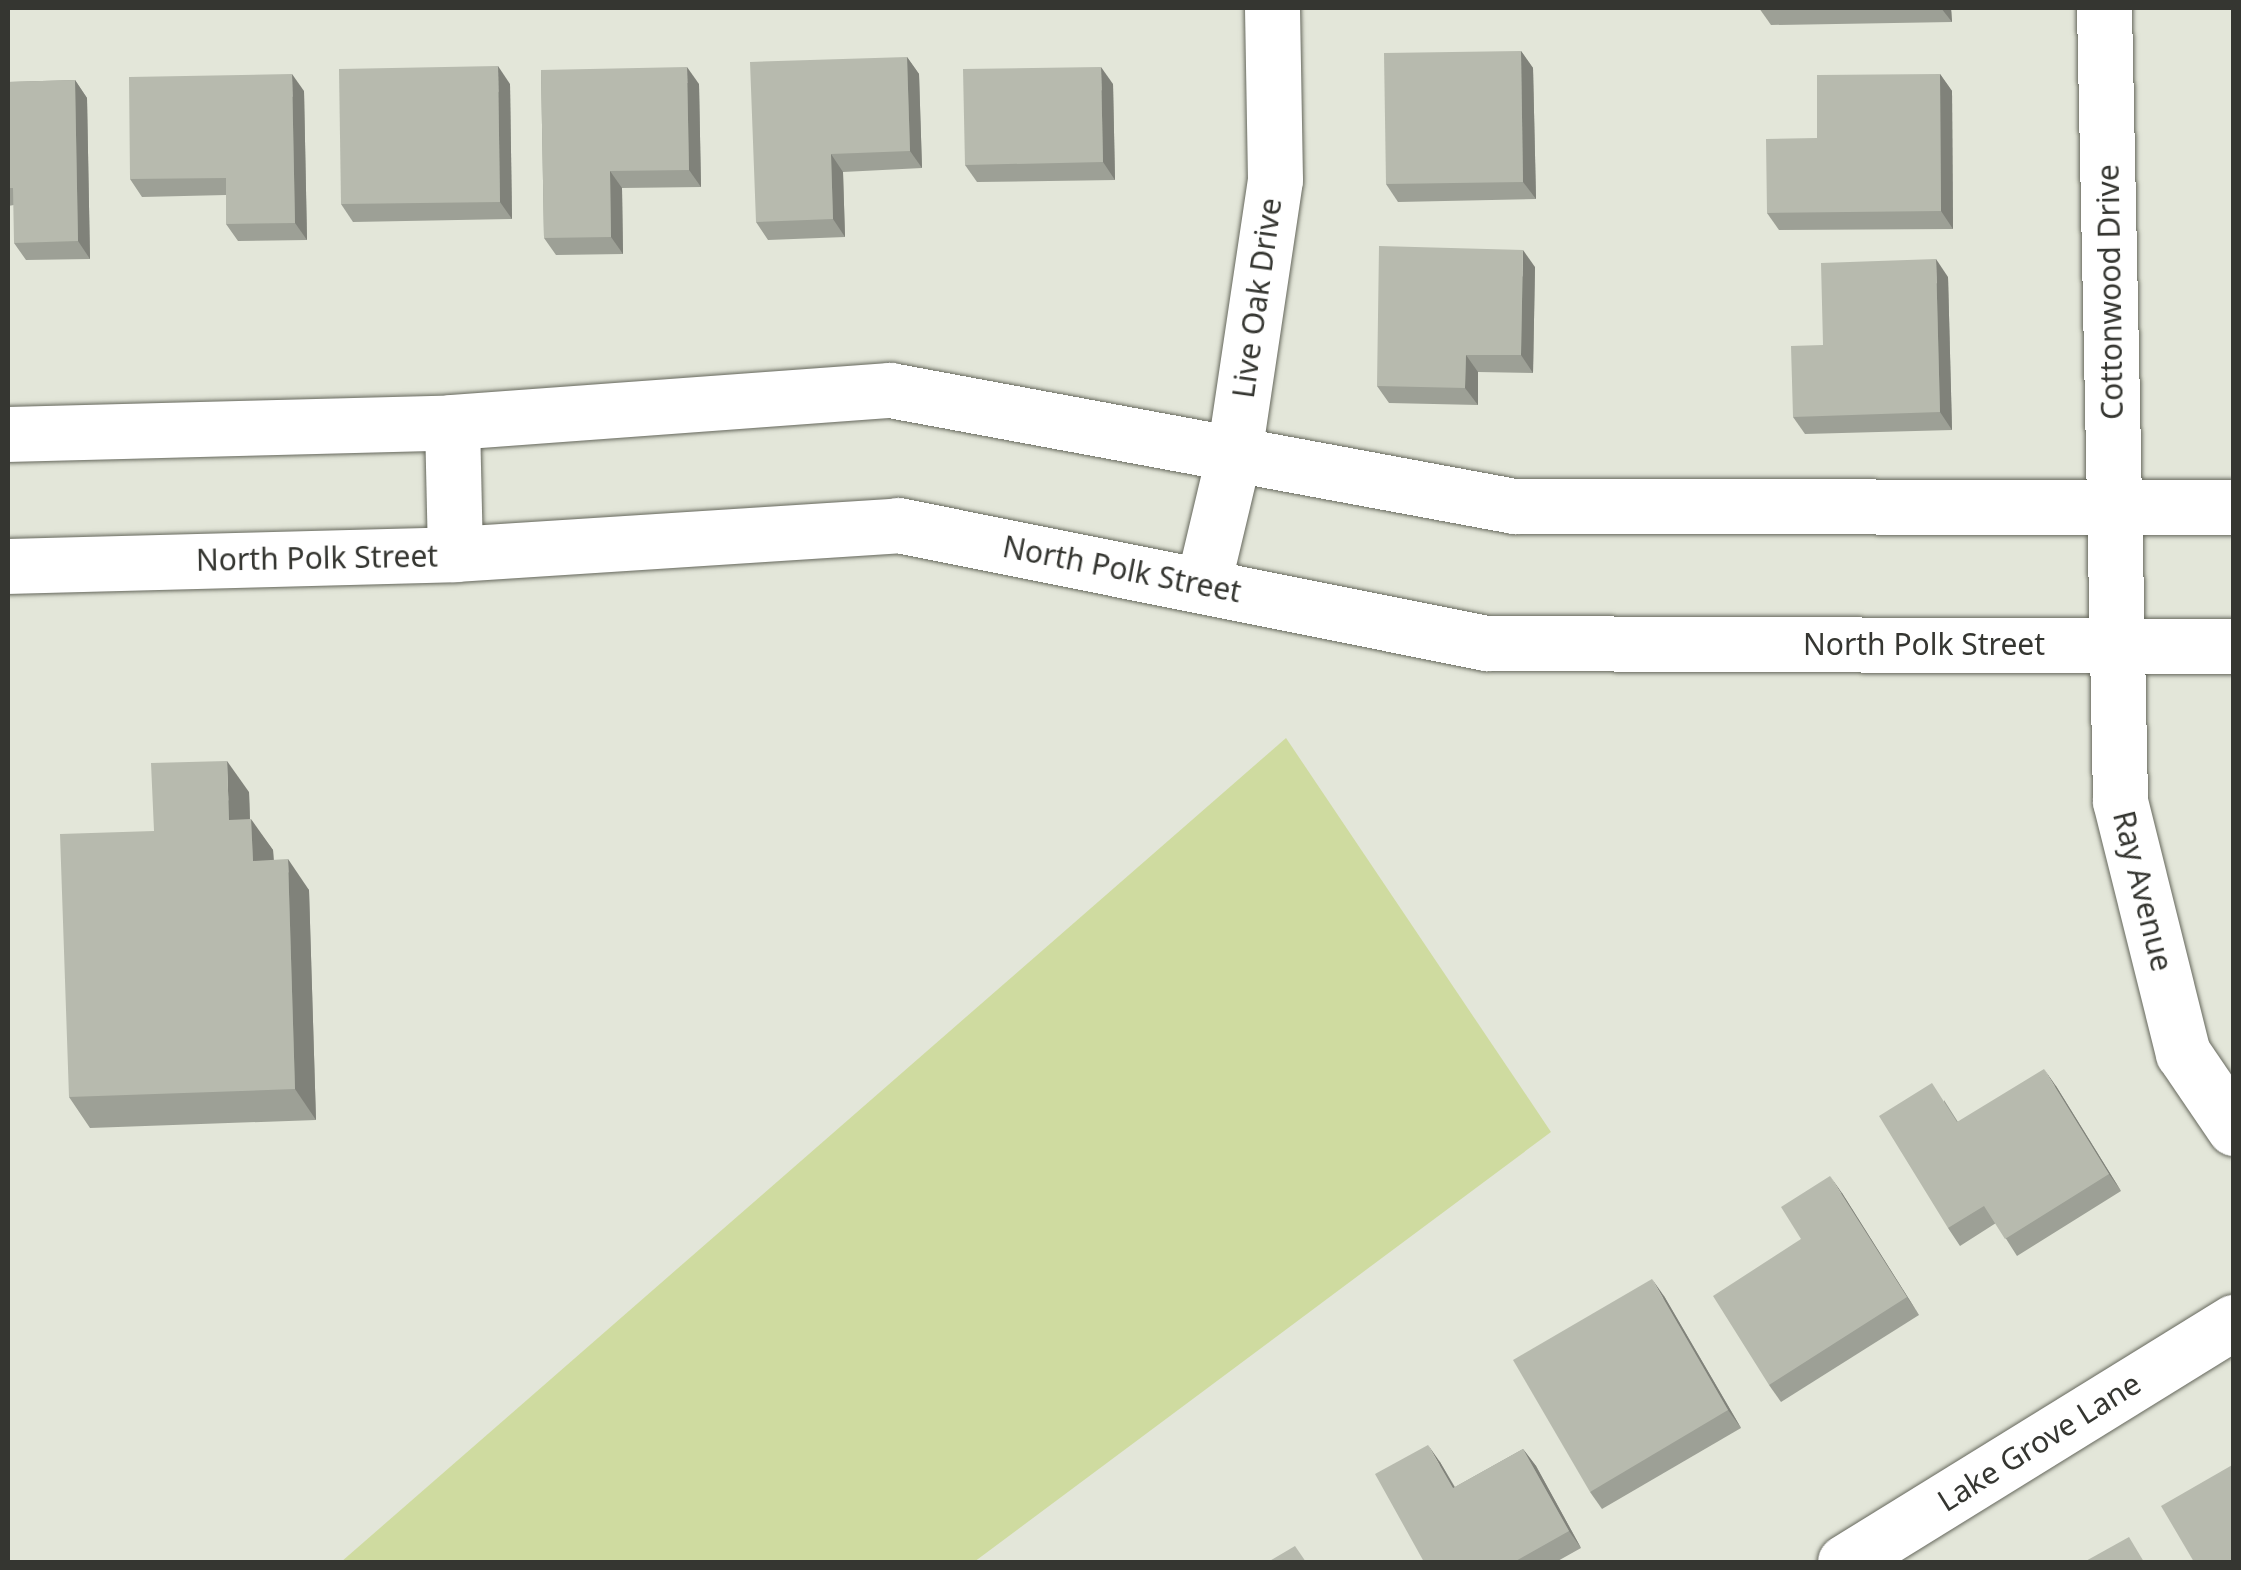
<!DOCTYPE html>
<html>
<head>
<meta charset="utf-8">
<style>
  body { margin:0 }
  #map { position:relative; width:2241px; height:1570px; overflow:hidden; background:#e3e6d9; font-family:"Noto Sans",sans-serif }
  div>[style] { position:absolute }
  .green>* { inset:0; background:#cfdba0 }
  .roads { filter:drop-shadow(0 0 2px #65675c) drop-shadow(0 0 2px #65675c) }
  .minor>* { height:55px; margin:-27.5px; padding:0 27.5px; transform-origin:27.5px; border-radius:27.5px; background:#fff }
  .major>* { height:55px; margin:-27.5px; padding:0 27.5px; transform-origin:27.5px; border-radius:27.5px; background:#fff }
  .wall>* { inset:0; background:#9da096 }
  .shaded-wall>* { inset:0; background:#80827a }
  .building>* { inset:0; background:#b7baae }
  span { translate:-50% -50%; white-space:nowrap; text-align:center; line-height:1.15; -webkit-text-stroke:8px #fff; paint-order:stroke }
  .street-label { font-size:30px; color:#353631 }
  .frame { position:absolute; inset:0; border:10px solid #353631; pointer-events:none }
</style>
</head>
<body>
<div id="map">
  <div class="green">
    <i style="clip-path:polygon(1286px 738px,1551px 1132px,974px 1562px,341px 1562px)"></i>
  </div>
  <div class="roads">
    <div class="minor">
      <i style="left:2104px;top:8px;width:793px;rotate:88.84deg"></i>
      <i style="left:2120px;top:801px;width:260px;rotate:76deg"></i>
      <i style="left:2183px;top:1053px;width:91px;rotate:55.8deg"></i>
      <i style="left:1203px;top:584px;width:134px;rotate:-76.6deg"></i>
      <i style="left:1234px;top:454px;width:277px;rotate:-81.5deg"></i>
      <i style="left:1275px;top:180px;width:172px;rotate:-91deg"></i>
      <i style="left:1845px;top:1562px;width:457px;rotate:-31.7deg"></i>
    </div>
    <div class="major">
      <i style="left:452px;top:422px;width:132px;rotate:88.7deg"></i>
      <i style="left:8px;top:434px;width:444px;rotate:-1.5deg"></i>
      <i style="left:452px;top:422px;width:439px;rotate:-4.2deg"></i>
      <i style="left:890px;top:390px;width:635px;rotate:10.53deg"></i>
      <i style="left:1514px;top:506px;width:720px;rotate:0.08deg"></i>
      <i style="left:8px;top:566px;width:447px;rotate:-1.5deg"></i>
      <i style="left:455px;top:554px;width:444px;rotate:-3.7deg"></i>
      <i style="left:898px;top:525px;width:600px;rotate:11.35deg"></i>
      <i style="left:1486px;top:643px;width:748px;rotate:0.23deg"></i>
    </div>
  </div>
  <div class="wall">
    <i style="clip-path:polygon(1759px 8px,1951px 8px,1952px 22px,1771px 25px)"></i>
    <i style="clip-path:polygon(1521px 51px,1533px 68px,1536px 199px,1398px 202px,1386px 184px)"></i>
    <i style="clip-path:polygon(907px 57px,919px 74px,922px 168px,843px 172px,845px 237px,768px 240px,756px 222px)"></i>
    <i style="clip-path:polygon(541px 70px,699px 84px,701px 187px,622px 188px,623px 254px,556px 255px,544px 238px)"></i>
    <i style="clip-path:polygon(1940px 74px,1952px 91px,1953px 229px,1779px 230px,1767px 213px,1817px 138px)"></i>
    <i style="clip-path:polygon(75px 80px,87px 98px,90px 259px,26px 260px,14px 243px,14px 205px,8px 206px,8px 82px)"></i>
    <i style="clip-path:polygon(510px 84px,512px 219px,353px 222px,341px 204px)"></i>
    <i style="clip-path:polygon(1113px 84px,1115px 180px,977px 182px,965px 165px)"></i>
    <i style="clip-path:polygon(304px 91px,307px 240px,238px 241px,226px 224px,226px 195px,142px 197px,130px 179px)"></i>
    <i style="clip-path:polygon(1535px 267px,1533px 373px,1478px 372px,1478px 405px,1389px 403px,1377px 386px)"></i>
    <i style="clip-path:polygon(1948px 277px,1952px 430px,1805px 434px,1793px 417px,1823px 345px)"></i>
    <i style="clip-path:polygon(249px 792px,250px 819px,273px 850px,274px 860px,309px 890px,316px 1120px,90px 1128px,69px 1097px,154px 831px)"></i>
    <i style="clip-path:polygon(2056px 1086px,2121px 1191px,2017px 1256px,1996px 1223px,1960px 1246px,1948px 1228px,1944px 1100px,1958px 1122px)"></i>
    <i style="clip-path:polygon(1842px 1193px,1919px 1315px,1781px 1402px,1769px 1385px,1801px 1239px)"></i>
    <i style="clip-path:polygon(1664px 1296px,1741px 1428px,1602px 1509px,1590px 1492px)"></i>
    <i style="clip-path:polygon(1523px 1449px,1536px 1466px,1581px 1548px,1556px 1562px,1424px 1562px,1440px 1462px,1455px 1487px)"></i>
  </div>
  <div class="shaded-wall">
    <i style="clip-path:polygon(1941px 8px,1951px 8px,1952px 22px)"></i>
    <i style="clip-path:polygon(1521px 51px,1533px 68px,1536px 199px,1523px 182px)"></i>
    <i style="clip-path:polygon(907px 57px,919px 74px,922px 168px,910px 151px)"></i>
    <i style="clip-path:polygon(498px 66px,510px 84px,512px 219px,500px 202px)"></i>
    <i style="clip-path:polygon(687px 67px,699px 84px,701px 187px,689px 170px)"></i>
    <i style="clip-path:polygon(1101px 67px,1113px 84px,1115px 180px,1103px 162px)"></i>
    <i style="clip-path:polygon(292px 74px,304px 91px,307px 240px,295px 223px)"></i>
    <i style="clip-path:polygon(1940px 74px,1952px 91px,1953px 229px,1941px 211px)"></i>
    <i style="clip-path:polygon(75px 80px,87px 98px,90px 259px,78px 241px)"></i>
    <i style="clip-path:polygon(831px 154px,843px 172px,845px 237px,833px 219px)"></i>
    <i style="clip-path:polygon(610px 171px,622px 188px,623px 254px,611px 237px)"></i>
    <i style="clip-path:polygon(1523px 250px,1535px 267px,1533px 373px,1521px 355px)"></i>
    <i style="clip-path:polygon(1936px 259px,1948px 277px,1952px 430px,1940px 412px)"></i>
    <i style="clip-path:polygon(1466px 355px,1478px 372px,1478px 405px,1465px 388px)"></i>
    <i style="clip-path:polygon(227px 761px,249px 792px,251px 851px,229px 820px)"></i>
    <i style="clip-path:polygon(251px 819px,273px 850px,275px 892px,253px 861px)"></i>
    <i style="clip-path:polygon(288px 859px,309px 890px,316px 1120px,295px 1089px)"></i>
    <i style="clip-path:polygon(2044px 1069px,2056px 1086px,2121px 1191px,2109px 1174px)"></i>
    <i style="clip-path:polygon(1830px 1176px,1842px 1193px,1919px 1315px,1907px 1297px)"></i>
    <i style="clip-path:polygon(1652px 1279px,1664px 1296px,1741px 1428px,1728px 1410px)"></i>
    <i style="clip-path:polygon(1428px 1445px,1440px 1462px,1465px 1506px,1453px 1488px)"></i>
    <i style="clip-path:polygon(1523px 1449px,1536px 1466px,1581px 1548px,1569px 1531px)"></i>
  </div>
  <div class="building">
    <i style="clip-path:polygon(1521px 51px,1523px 182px,1386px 184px,1384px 53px)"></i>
    <i style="clip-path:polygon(907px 57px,910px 151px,831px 154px,833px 219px,756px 222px,750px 62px)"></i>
    <i style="clip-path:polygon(498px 66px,500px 202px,341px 204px,339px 69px)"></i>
    <i style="clip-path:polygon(687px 67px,689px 170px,610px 171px,611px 237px,544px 238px,541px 70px)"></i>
    <i style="clip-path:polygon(1101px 67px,1103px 162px,965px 165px,963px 69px)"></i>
    <i style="clip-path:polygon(292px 74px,295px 223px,226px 224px,226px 178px,130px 179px,129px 77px)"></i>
    <i style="clip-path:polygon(1940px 74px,1941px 211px,1767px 213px,1766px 139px,1817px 138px,1817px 75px)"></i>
    <i style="clip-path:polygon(75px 80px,78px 241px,14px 243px,13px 188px,8px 188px,8px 82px)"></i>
    <i style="clip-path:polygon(1379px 246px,1523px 250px,1521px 355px,1466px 355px,1465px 388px,1377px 386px)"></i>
    <i style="clip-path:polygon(1936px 259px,1940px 412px,1793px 417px,1791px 346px,1823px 345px,1821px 263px)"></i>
    <i style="clip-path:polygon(227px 761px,229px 820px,251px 819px,253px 861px,288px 859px,295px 1089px,69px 1097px,60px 834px,154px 831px,151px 763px)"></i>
    <i style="clip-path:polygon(2044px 1069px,2109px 1174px,2005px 1239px,1984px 1206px,1948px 1228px,1879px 1116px,1932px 1083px,1957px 1122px)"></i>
    <i style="clip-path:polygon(1830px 1176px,1907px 1297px,1769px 1385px,1713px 1296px,1801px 1239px,1781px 1207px)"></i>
    <i style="clip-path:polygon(1652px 1279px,1728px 1410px,1590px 1492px,1513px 1360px)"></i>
    <i style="clip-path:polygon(1428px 1445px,1453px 1488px,1523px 1449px,1569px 1531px,1514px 1562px,1424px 1562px,1375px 1474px)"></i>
    <i style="clip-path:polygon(2234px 1464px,2234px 1562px,2194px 1562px,2161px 1506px)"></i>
    <i style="clip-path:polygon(2129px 1537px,2144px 1562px,2084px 1562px)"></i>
    <i style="clip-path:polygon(1295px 1546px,1306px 1562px,1268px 1562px)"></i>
  </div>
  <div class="street-label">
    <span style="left:2110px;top:292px;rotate:-91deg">Cottonwood Drive</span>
    <span style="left:1257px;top:298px;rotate:-82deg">Live Oak Drive</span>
    <span style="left:317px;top:558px;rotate:-1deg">North Polk Street</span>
    <span style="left:1122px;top:569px;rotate:11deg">North Polk Street</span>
    <span style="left:1924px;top:644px">North Polk Street</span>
    <span style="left:2143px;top:891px;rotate:76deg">Ray Avenue</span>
    <span style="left:2039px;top:1442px;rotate:-32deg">Lake Grove Lane</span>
  </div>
  <div class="frame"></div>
</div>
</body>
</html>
